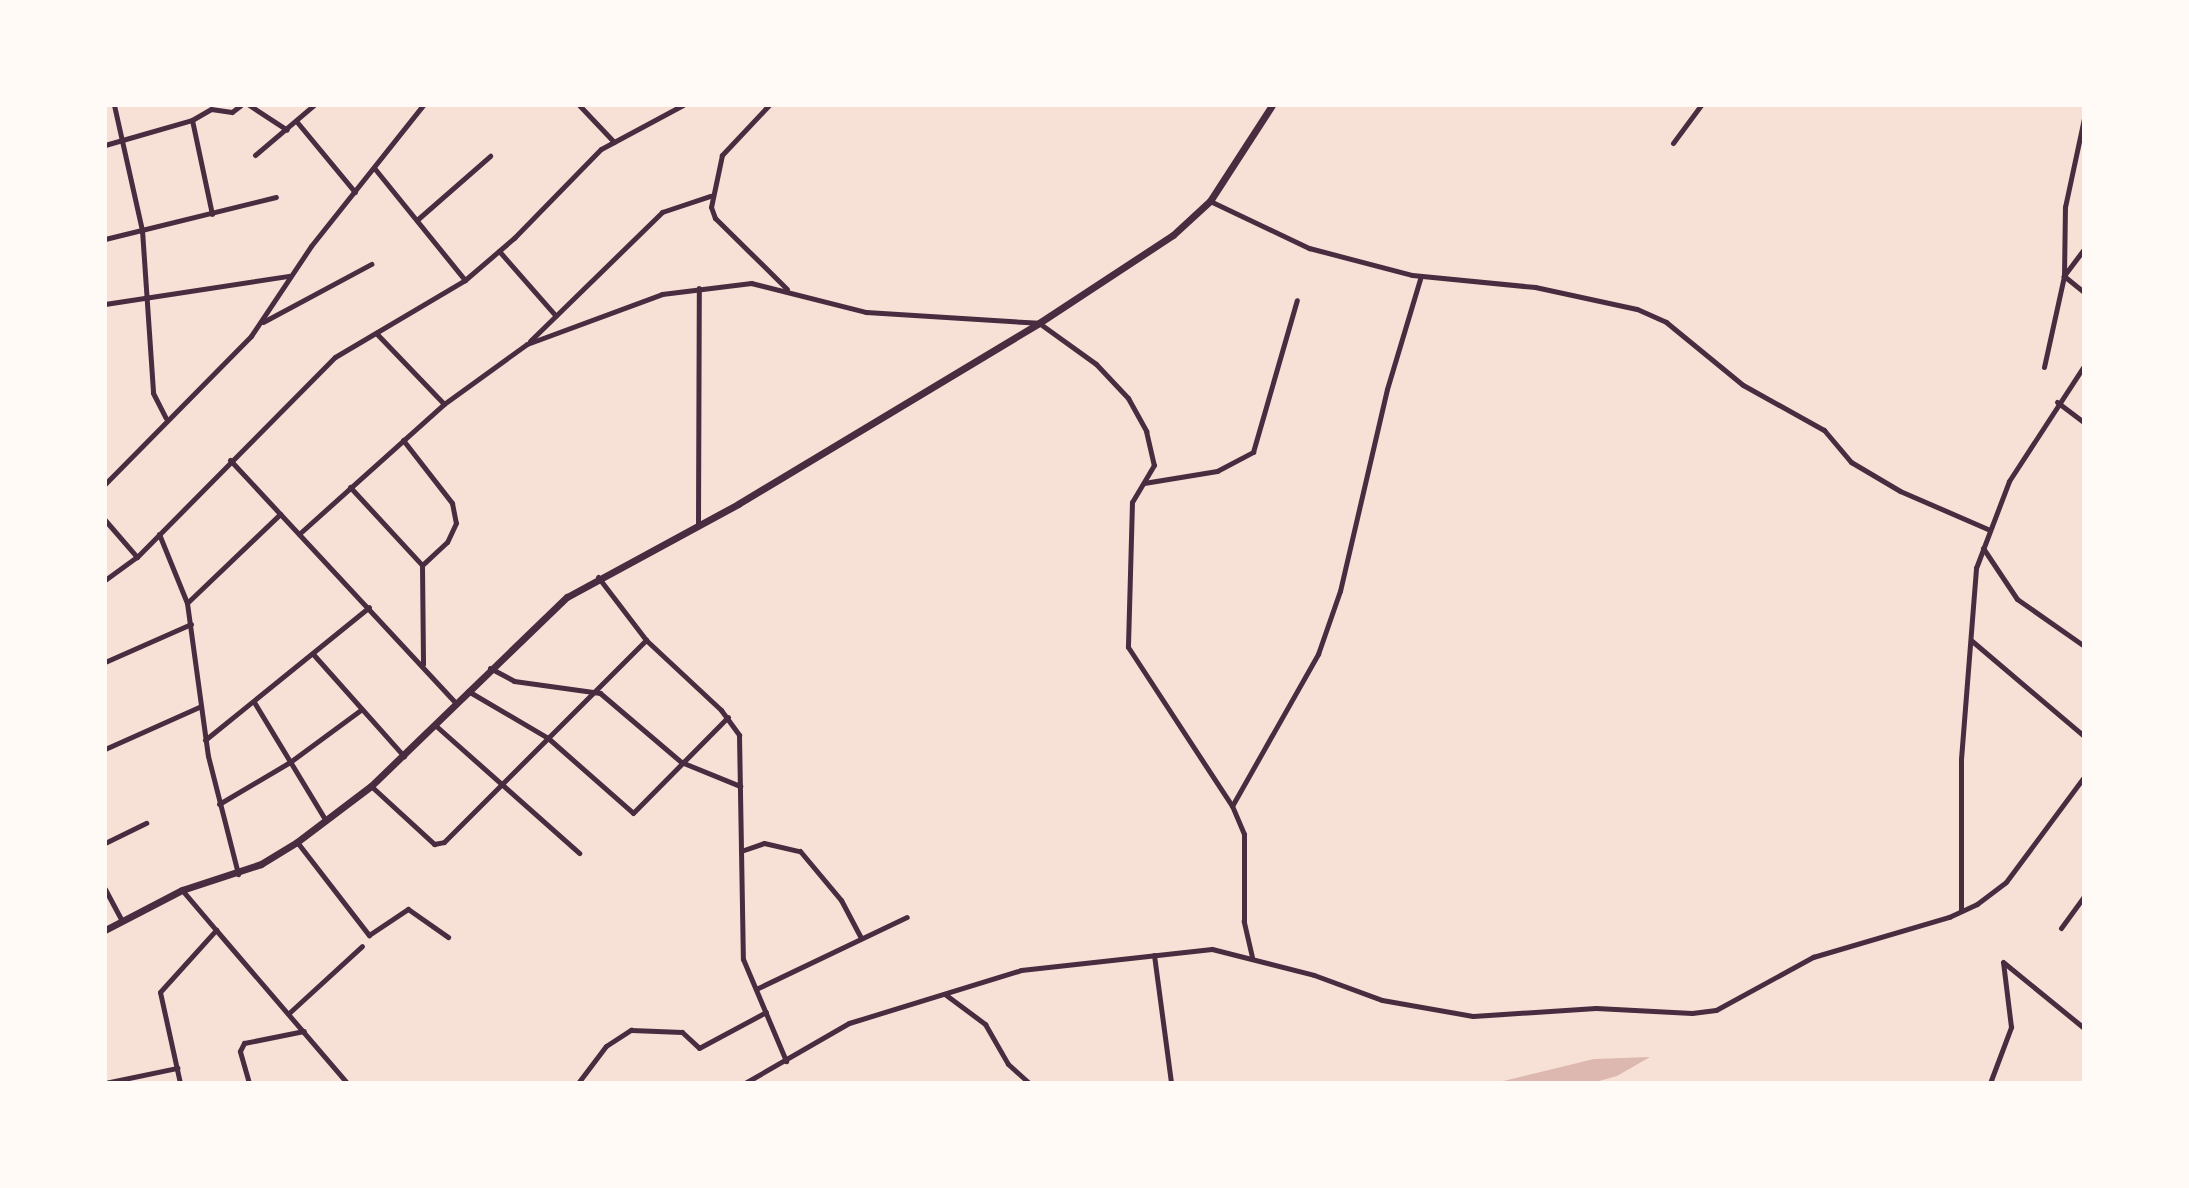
<!DOCTYPE html>
<html>
<head>
<meta charset="utf-8">
<style>
  body { margin:0 }
  #map { position:relative; width:2189px; height:1188px; overflow:hidden; background:#f7e1d7; font-family:"Titillium Web",sans-serif }
  div>[style] { position:absolute }
  .water>* { inset:0; background:#dcb8b0 }
  .minor>* { height:5px; margin:-2.5px; padding:0 2.5px; transform-origin:2.5px; border-radius:2.5px; background:#4a2c40 }
  .tertiary>* { height:7px; margin:-3.5px; padding:0 3.5px; transform-origin:3.5px; border-radius:3.5px; background:#4a2c40 }
  span { translate:-50% -50%; white-space:nowrap; text-align:center; line-height:1.15; -webkit-text-stroke:6px #fffaf5; paint-order:stroke }
  .frame { position:absolute; inset:0; border:107px solid #fffaf5; pointer-events:none }
</style>
</head>
<body>
<div id="map">
  <div class="water">
    <i style="clip-path:polygon(1650px 1057px,1617px 1076px,1592px 1083px,1495px 1083px,1594px 1059px)"></i>
  </div>
  <div class="minor">
    <i style="left:114px;top:105px;width:128px;rotate:77.4deg"></i>
    <i style="left:142px;top:230px;width:163px;rotate:86.1deg"></i>
    <i style="left:153px;top:393px;width:28px;rotate:63deg"></i>
    <i style="left:249px;top:105px;width:45px;rotate:33.3deg"></i>
    <i style="left:579px;top:105px;width:51px;rotate:46.6deg"></i>
    <i style="left:769px;top:105px;width:69px;rotate:133.2deg"></i>
    <i style="left:722px;top:155px;width:53px;rotate:101.9deg"></i>
    <i style="left:711px;top:207px;width:12px;rotate:70deg"></i>
    <i style="left:715px;top:218px;width:101px;rotate:44.6deg"></i>
    <i style="left:192px;top:120px;width:96px;rotate:78deg"></i>
    <i style="left:297px;top:122px;width:91px;rotate:50.4deg"></i>
    <i style="left:1673px;top:143px;width:47px;rotate:-53.6deg"></i>
    <i style="left:105px;top:145px;width:91px;rotate:-16deg"></i>
    <i style="left:192px;top:120px;width:22px;rotate:-30deg"></i>
    <i style="left:211px;top:109px;width:21px;rotate:8deg"></i>
    <i style="left:232px;top:112px;width:11px;rotate:-38deg"></i>
    <i style="left:255px;top:155px;width:77px;rotate:-40.3deg"></i>
    <i style="left:375px;top:169px;width:143px;rotate:51deg"></i>
    <i style="left:1210px;top:201px;width:110px;rotate:25.4deg"></i>
    <i style="left:1309px;top:248px;width:106px;rotate:14.7deg"></i>
    <i style="left:1412px;top:275px;width:124px;rotate:5.6deg"></i>
    <i style="left:1535px;top:287px;width:104px;rotate:12.2deg"></i>
    <i style="left:1637px;top:309px;width:32px;rotate:24deg"></i>
    <i style="left:1666px;top:322px;width:99px;rotate:39.3deg"></i>
    <i style="left:1743px;top:385px;width:93px;rotate:29.1deg"></i>
    <i style="left:1824px;top:430px;width:42px;rotate:49.8deg"></i>
    <i style="left:1851px;top:462px;width:57px;rotate:30.6deg"></i>
    <i style="left:1900px;top:491px;width:98px;rotate:23.4deg"></i>
    <i style="left:418px;top:219px;width:96px;rotate:-41.2deg"></i>
    <i style="left:105px;top:239px;width:176px;rotate:-13.8deg"></i>
    <i style="left:2084px;top:249px;width:34px;rotate:127deg"></i>
    <i style="left:2064px;top:276px;width:26px;rotate:39deg"></i>
    <i style="left:499px;top:251px;width:86px;rotate:48.8deg"></i>
    <i style="left:105px;top:304px;width:186px;rotate:-8.7deg"></i>
    <i style="left:263px;top:322px;width:123px;rotate:-28.2deg"></i>
    <i style="left:376px;top:333px;width:98px;rotate:46.2deg"></i>
    <i style="left:530px;top:341px;width:185px;rotate:-44.3deg"></i>
    <i style="left:662px;top:212px;width:51px;rotate:-18.4deg"></i>
    <i style="left:2044px;top:367px;width:93px;rotate:-77.6deg"></i>
    <i style="left:2064px;top:276px;width:69px;rotate:-89.2deg"></i>
    <i style="left:2065px;top:207px;width:91px;rotate:-77.9deg"></i>
    <i style="left:2057px;top:402px;width:34px;rotate:37deg"></i>
    <i style="left:403px;top:440px;width:80px;rotate:52.1deg"></i>
    <i style="left:452px;top:503px;width:20px;rotate:79deg"></i>
    <i style="left:456px;top:523px;width:21px;rotate:115deg"></i>
    <i style="left:447px;top:542px;width:34px;rotate:137deg"></i>
    <i style="left:230px;top:460px;width:332px;rotate:47.1deg"></i>
    <i style="left:1144px;top:483px;width:74px;rotate:-9.3deg"></i>
    <i style="left:1217px;top:471px;width:41px;rotate:-27.8deg"></i>
    <i style="left:1253px;top:452px;width:158px;rotate:-73.9deg"></i>
    <i style="left:105px;top:484px;width:208px;rotate:-45.4deg"></i>
    <i style="left:251px;top:336px;width:108px;rotate:-56.3deg"></i>
    <i style="left:311px;top:246px;width:180px;rotate:-51.5deg"></i>
    <i style="left:350px;top:487px;width:106px;rotate:47.3deg"></i>
    <i style="left:422px;top:565px;width:99px;rotate:89.4deg"></i>
    <i style="left:105px;top:520px;width:49px;rotate:49.1deg"></i>
    <i style="left:698px;top:526px;width:238px;rotate:-89.8deg"></i>
    <i style="left:159px;top:534px;width:74px;rotate:67.9deg"></i>
    <i style="left:187px;top:603px;width:154px;rotate:82.2deg"></i>
    <i style="left:208px;top:756px;width:122px;rotate:75.7deg"></i>
    <i style="left:299px;top:534px;width:195px;rotate:-41.9deg"></i>
    <i style="left:444px;top:404px;width:102px;rotate:-35.9deg"></i>
    <i style="left:527px;top:344px;width:144px;rotate:-20.3deg"></i>
    <i style="left:662px;top:294px;width:90px;rotate:-7deg"></i>
    <i style="left:751px;top:283px;width:119px;rotate:14.2deg"></i>
    <i style="left:866px;top:312px;width:173px;rotate:3.6deg"></i>
    <i style="left:1039px;top:323px;width:70px;rotate:35.7deg"></i>
    <i style="left:1096px;top:364px;width:47px;rotate:46.7deg"></i>
    <i style="left:1128px;top:398px;width:38px;rotate:61deg"></i>
    <i style="left:1146px;top:431px;width:35px;rotate:77deg"></i>
    <i style="left:1154px;top:465px;width:43px;rotate:120.7deg"></i>
    <i style="left:1132px;top:502px;width:145px;rotate:91.6deg"></i>
    <i style="left:1128px;top:647px;width:190px;rotate:56.8deg"></i>
    <i style="left:1983px;top:548px;width:61px;rotate:56.3deg"></i>
    <i style="left:2017px;top:599px;width:82px;rotate:35deg"></i>
    <i style="left:598px;top:577px;width:79px;rotate:52.7deg"></i>
    <i style="left:646px;top:640px;width:103px;rotate:43deg"></i>
    <i style="left:721px;top:710px;width:31px;rotate:54deg"></i>
    <i style="left:739px;top:735px;width:224px;rotate:89deg"></i>
    <i style="left:743px;top:959px;width:111px;rotate:67.1deg"></i>
    <i style="left:105px;top:580px;width:39px;rotate:-36deg"></i>
    <i style="left:137px;top:557px;width:281px;rotate:-45.3deg"></i>
    <i style="left:335px;top:357px;width:151px;rotate:-30.6deg"></i>
    <i style="left:465px;top:280px;width:65px;rotate:-40.6deg"></i>
    <i style="left:514px;top:238px;width:124px;rotate:-45.7deg"></i>
    <i style="left:601px;top:149px;width:93px;rotate:-28.2deg"></i>
    <i style="left:187px;top:603px;width:129px;rotate:-43.7deg"></i>
    <i style="left:1972px;top:641px;width:147px;rotate:40.3deg"></i>
    <i style="left:313px;top:654px;width:137px;rotate:48.3deg"></i>
    <i style="left:105px;top:662px;width:94px;rotate:-23.8deg"></i>
    <i style="left:490px;top:668px;width:27px;rotate:28deg"></i>
    <i style="left:514px;top:681px;width:87px;rotate:7.9deg"></i>
    <i style="left:600px;top:693px;width:106px;rotate:40.4deg"></i>
    <i style="left:681px;top:762px;width:64px;rotate:22.1deg"></i>
    <i style="left:468px;top:691px;width:93px;rotate:30.4deg"></i>
    <i style="left:548px;top:738px;width:113px;rotate:41.4deg"></i>
    <i style="left:633px;top:813px;width:135px;rotate:-45.3deg"></i>
    <i style="left:254px;top:702px;width:139px;rotate:58.8deg"></i>
    <i style="left:435px;top:725px;width:193px;rotate:41.6deg"></i>
    <i style="left:205px;top:740px;width:211px;rotate:-39deg"></i>
    <i style="left:105px;top:749px;width:103px;rotate:-24.1deg"></i>
    <i style="left:371px;top:786px;width:86px;rotate:42.6deg"></i>
    <i style="left:434px;top:844px;width:10px;rotate:-11deg"></i>
    <i style="left:444px;top:842px;width:286px;rotate:-45deg"></i>
    <i style="left:219px;top:804px;width:82px;rotate:-30.6deg"></i>
    <i style="left:290px;top:762px;width:89px;rotate:-36.4deg"></i>
    <i style="left:297px;top:842px;width:118px;rotate:52.3deg"></i>
    <i style="left:369px;top:935px;width:47px;rotate:-33.7deg"></i>
    <i style="left:408px;top:909px;width:49px;rotate:35deg"></i>
    <i style="left:105px;top:843px;width:46px;rotate:-26deg"></i>
    <i style="left:741px;top:851px;width:24px;rotate:-19deg"></i>
    <i style="left:764px;top:843px;width:37px;rotate:13deg"></i>
    <i style="left:800px;top:851px;width:64px;rotate:50.1deg"></i>
    <i style="left:841px;top:900px;width:43px;rotate:62.2deg"></i>
    <i style="left:105px;top:889px;width:36px;rotate:62deg"></i>
    <i style="left:1961px;top:911px;width:152px;rotate:-90deg"></i>
    <i style="left:1961px;top:759px;width:192px;rotate:-85.5deg"></i>
    <i style="left:1976px;top:568px;width:93px;rotate:-69.2deg"></i>
    <i style="left:2009px;top:481px;width:137px;rotate:-56.9deg"></i>
    <i style="left:2061px;top:928px;width:39px;rotate:-54deg"></i>
    <i style="left:216px;top:930px;width:201px;rotate:49.4deg"></i>
    <i style="left:1154px;top:955px;width:129px;rotate:82.4deg"></i>
    <i style="left:1252px;top:957px;width:37px;rotate:-103deg"></i>
    <i style="left:1244px;top:921px;width:87px;rotate:-90deg"></i>
    <i style="left:1244px;top:834px;width:30px;rotate:-113deg"></i>
    <i style="left:1232px;top:806px;width:175px;rotate:-60.5deg"></i>
    <i style="left:1318px;top:654px;width:67px;rotate:-70.8deg"></i>
    <i style="left:1340px;top:591px;width:207px;rotate:-76.9deg"></i>
    <i style="left:1387px;top:389px;width:118px;rotate:-73.3deg"></i>
    <i style="left:756px;top:989px;width:167px;rotate:-25.5deg"></i>
    <i style="left:946px;top:995px;width:49px;rotate:36.6deg"></i>
    <i style="left:985px;top:1024px;width:46px;rotate:60.1deg"></i>
    <i style="left:1008px;top:1064px;width:28px;rotate:42deg"></i>
    <i style="left:289px;top:1013px;width:99px;rotate:-42.5deg"></i>
    <i style="left:105px;top:1083px;width:74px;rotate:-11.8deg"></i>
    <i style="left:180px;top:1083px;width:93px;rotate:-102.4deg"></i>
    <i style="left:160px;top:992px;width:84px;rotate:-47.9deg"></i>
    <i style="left:216px;top:930px;width:52px;rotate:-130.4deg"></i>
    <i style="left:249px;top:1083px;width:33px;rotate:-106deg"></i>
    <i style="left:240px;top:1051px;width:9px;rotate:-63deg"></i>
    <i style="left:244px;top:1043px;width:61px;rotate:-11.3deg"></i>
    <i style="left:578px;top:1083px;width:46px;rotate:-52.9deg"></i>
    <i style="left:606px;top:1046px;width:30px;rotate:-33deg"></i>
    <i style="left:631px;top:1030px;width:51px;rotate:2.2deg"></i>
    <i style="left:682px;top:1032px;width:23px;rotate:43deg"></i>
    <i style="left:699px;top:1048px;width:76px;rotate:-28.2deg"></i>
    <i style="left:745px;top:1083px;width:120px;rotate:-30deg"></i>
    <i style="left:849px;top:1023px;width:180px;rotate:-17.1deg"></i>
    <i style="left:1021px;top:970px;width:192px;rotate:-6.3deg"></i>
    <i style="left:1212px;top:949px;width:105px;rotate:14.3deg"></i>
    <i style="left:1314px;top:975px;width:72px;rotate:20.2deg"></i>
    <i style="left:1382px;top:1000px;width:92px;rotate:10deg"></i>
    <i style="left:1473px;top:1016px;width:123px;rotate:-3.7deg"></i>
    <i style="left:1596px;top:1008px;width:96px;rotate:3deg"></i>
    <i style="left:1692px;top:1013px;width:24px;rotate:-7deg"></i>
    <i style="left:1716px;top:1010px;width:111px;rotate:-28.7deg"></i>
    <i style="left:1813px;top:957px;width:142px;rotate:-16.4deg"></i>
    <i style="left:1949px;top:917px;width:31px;rotate:-25deg"></i>
    <i style="left:1977px;top:904px;width:36px;rotate:-37deg"></i>
    <i style="left:2006px;top:882px;width:131px;rotate:-53.4deg"></i>
    <i style="left:1990px;top:1083px;width:60px;rotate:-69.4deg"></i>
    <i style="left:2011px;top:1027px;width:65px;rotate:-97deg"></i>
    <i style="left:2003px;top:962px;width:104px;rotate:39.2deg"></i>
  </div>
  <div class="tertiary">
    <i style="left:105px;top:930px;width:87px;rotate:-27.5deg"></i>
    <i style="left:182px;top:890px;width:83px;rotate:-18.2deg"></i>
    <i style="left:261px;top:864px;width:42px;rotate:-31.4deg"></i>
    <i style="left:297px;top:842px;width:93px;rotate:-37.1deg"></i>
    <i style="left:371px;top:786px;width:272px;rotate:-44deg"></i>
    <i style="left:567px;top:597px;width:195px;rotate:-28.5deg"></i>
    <i style="left:738px;top:504px;width:351px;rotate:-31deg"></i>
    <i style="left:1039px;top:323px;width:160px;rotate:-33.3deg"></i>
    <i style="left:1173px;top:235px;width:50px;rotate:-42.6deg"></i>
    <i style="left:1210px;top:201px;width:114px;rotate:-57.1deg"></i>
  </div>
  <div class="frame"></div>
</div>
</body>
</html>
